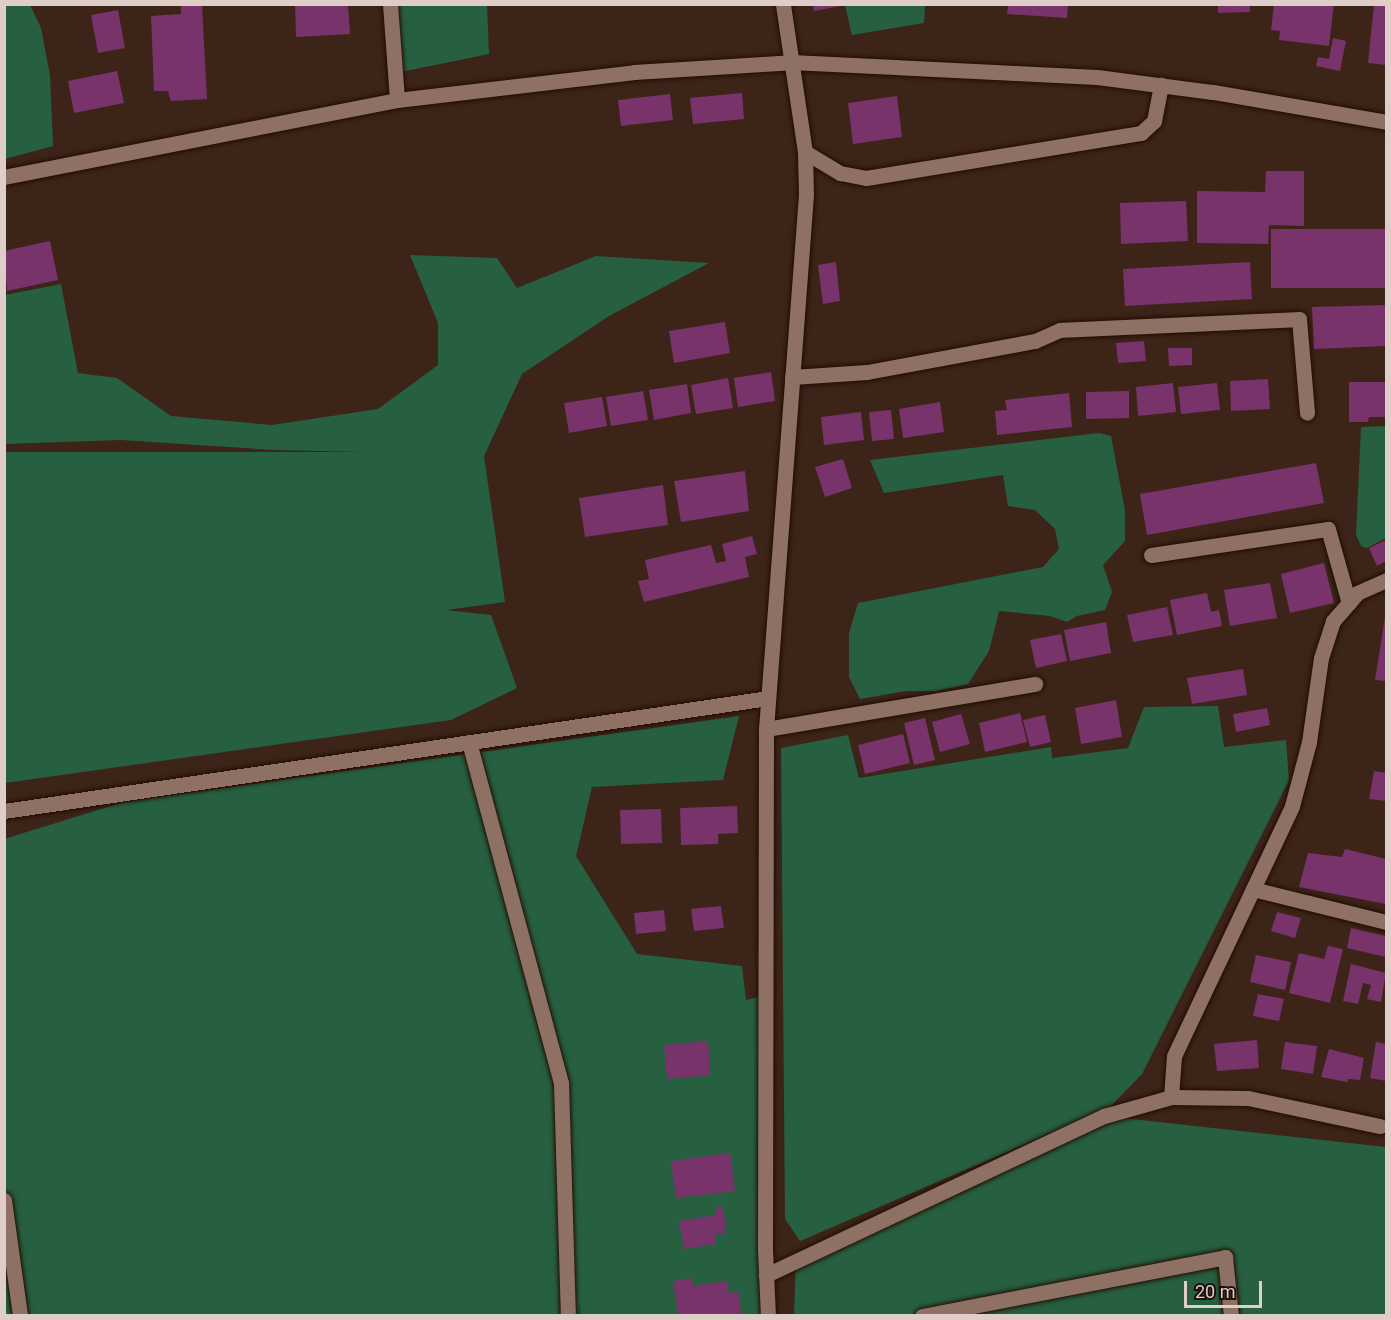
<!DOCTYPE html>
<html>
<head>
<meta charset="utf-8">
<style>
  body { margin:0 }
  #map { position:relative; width:1391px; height:1320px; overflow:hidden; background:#3c2419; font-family:Roboto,sans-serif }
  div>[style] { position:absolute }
  .green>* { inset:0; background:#266040 }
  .building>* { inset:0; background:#77336a }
  .roads { filter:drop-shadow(0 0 2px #220c03) drop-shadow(0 0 2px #220c03) }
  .service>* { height:15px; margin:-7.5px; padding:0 7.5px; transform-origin:7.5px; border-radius:7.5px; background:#8e7164 }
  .minor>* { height:15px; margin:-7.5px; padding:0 7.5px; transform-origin:7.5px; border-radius:7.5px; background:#8e7164 }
  .tertiary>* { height:15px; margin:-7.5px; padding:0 7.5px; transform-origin:7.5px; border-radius:7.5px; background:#8e7164 }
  span { translate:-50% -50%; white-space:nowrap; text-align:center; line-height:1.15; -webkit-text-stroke:6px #1b100b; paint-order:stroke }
  .frame { position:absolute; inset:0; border:6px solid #dfcec7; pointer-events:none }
  .scale { position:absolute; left:1184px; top:1281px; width:78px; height:27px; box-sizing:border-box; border:3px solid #dfcec7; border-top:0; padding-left:8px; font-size:18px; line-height:21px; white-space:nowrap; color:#dfcec7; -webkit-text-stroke:4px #1b100b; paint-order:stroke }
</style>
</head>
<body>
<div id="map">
  <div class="green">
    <i style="clip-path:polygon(5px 4px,30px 5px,41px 28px,50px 75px,53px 146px,5px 159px)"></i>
    <i style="clip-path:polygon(394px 5px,487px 5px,489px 54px,401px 72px)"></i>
    <i style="clip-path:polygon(845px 5px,925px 5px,924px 23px,852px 35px)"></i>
    <i style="clip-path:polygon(410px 255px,497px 258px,517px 288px,596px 256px,709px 263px,609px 316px,522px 374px,484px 456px,505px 602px,446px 610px,491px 615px,517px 688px,451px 720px,5px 783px,5px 452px,366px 452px,274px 450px,121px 440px,5px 444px,5px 295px,61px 284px,78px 373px,117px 378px,171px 416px,272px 425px,378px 409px,438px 365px,438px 323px)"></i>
    <i style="clip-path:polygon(1386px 426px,1386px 538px,1367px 548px,1361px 546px,1356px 535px,1361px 427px)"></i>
    <i style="clip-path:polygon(1099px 433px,1111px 436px,1125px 510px,1125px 541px,1103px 565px,1112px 592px,1105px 610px,1077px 616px,1067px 622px,1050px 616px,999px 611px,989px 651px,968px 684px,936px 691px,906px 691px,860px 699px,849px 677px,849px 633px,858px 603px,1043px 567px,1059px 549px,1055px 529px,1035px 510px,1008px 506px,1003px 475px,884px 493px,870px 460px)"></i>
    <i style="clip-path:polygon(1218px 706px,1224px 747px,1286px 740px,1289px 780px,1142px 1074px,1109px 1108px,800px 1241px,785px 1219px,781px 748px,848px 735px,859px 778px,1051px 747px,1052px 758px,1128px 748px,1144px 707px)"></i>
    <i style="clip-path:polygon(739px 716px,723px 780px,592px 787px,576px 856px,637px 954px,742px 966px,746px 1000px,759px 997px,770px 1315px,580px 1315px,580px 1303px,579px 1316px,5px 1315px,4px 839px,124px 802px)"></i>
    <i style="clip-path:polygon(1104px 1116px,1386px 1147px,1386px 1315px,794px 1316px,796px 1261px)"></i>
  </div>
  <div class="building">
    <i style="clip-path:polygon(181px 4px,202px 4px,207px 99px,171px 101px,168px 91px,154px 91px,151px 16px,181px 14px)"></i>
    <i style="clip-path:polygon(295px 4px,348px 4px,350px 34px,296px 37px)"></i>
    <i style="clip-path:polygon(813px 4px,841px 4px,841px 6px,814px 11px)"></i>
    <i style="clip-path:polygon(1008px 4px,1068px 4px,1067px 18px,1007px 14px)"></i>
    <i style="clip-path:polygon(1218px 4px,1250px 4px,1250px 12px,1218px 13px)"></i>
    <i style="clip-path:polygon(1274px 4px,1334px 4px,1329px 46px,1279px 40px,1280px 31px,1271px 30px)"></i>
    <i style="clip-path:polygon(1374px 4px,1386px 4px,1386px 65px,1368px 63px)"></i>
    <i style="clip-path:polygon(118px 10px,125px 48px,98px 53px,91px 15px)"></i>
    <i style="clip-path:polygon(1333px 38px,1346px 41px,1340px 71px,1316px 66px,1318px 57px,1329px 59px)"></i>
    <i style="clip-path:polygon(117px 71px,124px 103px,74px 113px,68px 81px)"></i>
    <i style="clip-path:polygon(742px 93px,744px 119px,693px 124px,690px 98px)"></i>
    <i style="clip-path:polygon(670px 94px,673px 120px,621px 126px,618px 100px)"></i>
    <i style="clip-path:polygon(897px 96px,902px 137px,853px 144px,848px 103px)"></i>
    <i style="clip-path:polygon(1266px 171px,1304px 171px,1304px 226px,1269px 225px,1268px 244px,1197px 243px,1197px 191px,1265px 192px)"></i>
    <i style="clip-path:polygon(1186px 201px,1188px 241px,1121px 244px,1120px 203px)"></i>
    <i style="clip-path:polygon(1271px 229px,1386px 229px,1386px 288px,1271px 288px)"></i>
    <i style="clip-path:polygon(50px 241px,58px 280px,7px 291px,4px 251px)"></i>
    <i style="clip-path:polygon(836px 262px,840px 301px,823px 304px,818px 265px)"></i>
    <i style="clip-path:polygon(1250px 262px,1252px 299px,1125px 306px,1123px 269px)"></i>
    <i style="clip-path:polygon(1386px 305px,1386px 346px,1314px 349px,1312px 307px)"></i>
    <i style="clip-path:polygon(725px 322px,730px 353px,674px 363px,669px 331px)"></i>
    <i style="clip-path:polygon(1144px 341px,1146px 361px,1118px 363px,1116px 343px)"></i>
    <i style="clip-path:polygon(1168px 348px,1192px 348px,1192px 365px,1169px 366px)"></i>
    <i style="clip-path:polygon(771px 372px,775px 401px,738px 407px,734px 378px)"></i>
    <i style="clip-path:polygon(728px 378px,733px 408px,696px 414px,691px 385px)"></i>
    <i style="clip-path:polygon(1268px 379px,1270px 409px,1231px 411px,1230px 381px)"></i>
    <i style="clip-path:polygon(1349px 382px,1386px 382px,1386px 417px,1369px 417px,1368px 422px,1349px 422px)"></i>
    <i style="clip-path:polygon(1173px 383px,1176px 412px,1138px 416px,1136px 387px)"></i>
    <i style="clip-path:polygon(1217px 383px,1220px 410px,1181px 414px,1178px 387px)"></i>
    <i style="clip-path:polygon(687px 384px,691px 413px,654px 420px,649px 390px)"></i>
    <i style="clip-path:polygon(643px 391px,648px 420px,611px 426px,606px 397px)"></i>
    <i style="clip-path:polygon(1129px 391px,1129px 418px,1086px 419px,1086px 392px)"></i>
    <i style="clip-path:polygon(1069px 393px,1072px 427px,997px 435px,995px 411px,1007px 410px,1005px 400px)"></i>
    <i style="clip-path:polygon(602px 397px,607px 426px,569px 433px,564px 403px)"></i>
    <i style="clip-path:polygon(940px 402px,944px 432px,903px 438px,899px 409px)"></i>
    <i style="clip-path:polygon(891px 410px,894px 439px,872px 441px,869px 412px)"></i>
    <i style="clip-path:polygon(861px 412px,864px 440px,824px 445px,821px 417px)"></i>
    <i style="clip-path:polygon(843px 459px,852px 488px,825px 497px,815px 467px)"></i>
    <i style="clip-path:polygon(1316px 463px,1324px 503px,1147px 535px,1140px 494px)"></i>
    <i style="clip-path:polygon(745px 471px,749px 511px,681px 522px,674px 481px)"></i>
    <i style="clip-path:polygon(663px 485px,668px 525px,585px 537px,579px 498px)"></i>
    <i style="clip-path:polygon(752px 536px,757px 554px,745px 557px,749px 577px,644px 602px,638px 581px,649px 579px,645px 560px,711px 545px,716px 563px,726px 561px,722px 544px)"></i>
    <i style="clip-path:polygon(1386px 540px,1386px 561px,1377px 566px,1369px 548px)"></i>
    <i style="clip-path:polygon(1324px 563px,1334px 603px,1290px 613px,1281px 574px)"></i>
    <i style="clip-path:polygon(1270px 583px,1277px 618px,1230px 626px,1224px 590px)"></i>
    <i style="clip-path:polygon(1207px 593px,1211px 612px,1219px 610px,1222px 626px,1177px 635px,1170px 600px)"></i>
    <i style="clip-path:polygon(1167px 607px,1173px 635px,1133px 642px,1127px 615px)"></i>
    <i style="clip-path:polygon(1385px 617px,1386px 681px,1375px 680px)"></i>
    <i style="clip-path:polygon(1106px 622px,1111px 653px,1070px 661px,1064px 630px)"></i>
    <i style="clip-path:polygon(1061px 634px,1067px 661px,1036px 668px,1030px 640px)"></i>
    <i style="clip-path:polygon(1243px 669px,1247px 695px,1192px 704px,1187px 678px)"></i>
    <i style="clip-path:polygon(1116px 700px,1122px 737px,1081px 744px,1075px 708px)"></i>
    <i style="clip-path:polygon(1267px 708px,1270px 725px,1236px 732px,1233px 714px)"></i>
    <i style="clip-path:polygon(1020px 713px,1027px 742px,985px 752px,979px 723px)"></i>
    <i style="clip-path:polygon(961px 714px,970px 744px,940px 752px,932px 722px)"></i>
    <i style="clip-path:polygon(1045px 715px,1051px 742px,1030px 747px,1023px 720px)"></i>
    <i style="clip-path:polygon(925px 718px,935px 760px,914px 765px,904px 723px)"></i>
    <i style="clip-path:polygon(903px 734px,910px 763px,865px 774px,858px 745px)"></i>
    <i style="clip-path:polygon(1374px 771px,1386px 773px,1386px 801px,1369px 799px)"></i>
    <i style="clip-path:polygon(737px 806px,738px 833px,718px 834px,718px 844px,681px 845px,680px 808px)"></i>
    <i style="clip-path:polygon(661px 809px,662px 843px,621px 844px,620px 810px)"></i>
    <i style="clip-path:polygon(1345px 849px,1386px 859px,1386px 904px,1299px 887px,1308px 853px,1342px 857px)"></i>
    <i style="clip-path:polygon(721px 906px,724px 928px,694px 931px,691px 909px)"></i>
    <i style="clip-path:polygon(664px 910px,666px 931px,636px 934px,634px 913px)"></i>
    <i style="clip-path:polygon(1277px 912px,1301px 918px,1295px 938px,1271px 931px)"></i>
    <i style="clip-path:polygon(1351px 928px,1386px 936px,1386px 957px,1347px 948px)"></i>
    <i style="clip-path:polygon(1328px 946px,1343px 949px,1330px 1003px,1289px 993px,1299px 953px,1324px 959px)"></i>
    <i style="clip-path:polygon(1256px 955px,1291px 962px,1285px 990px,1250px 982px)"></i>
    <i style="clip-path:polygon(1351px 964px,1386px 973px,1381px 1002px,1367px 999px,1371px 985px,1363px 983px,1358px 1004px,1343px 1001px)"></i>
    <i style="clip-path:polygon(1258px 994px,1284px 999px,1279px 1021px,1253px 1016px)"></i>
    <i style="clip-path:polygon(1257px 1040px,1259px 1068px,1217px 1071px,1214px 1044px)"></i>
    <i style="clip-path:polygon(708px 1041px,710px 1075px,667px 1079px,664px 1045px)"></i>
    <i style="clip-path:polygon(1285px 1042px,1317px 1046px,1313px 1074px,1281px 1069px)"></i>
    <i style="clip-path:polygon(1376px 1042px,1386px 1044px,1386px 1081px,1370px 1078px)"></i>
    <i style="clip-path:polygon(1329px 1049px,1364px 1058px,1360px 1080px,1348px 1079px,1347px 1082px,1321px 1077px)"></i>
    <i style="clip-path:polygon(730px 1153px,735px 1191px,676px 1198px,671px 1161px)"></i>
    <i style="clip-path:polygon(723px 1207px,726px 1227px,724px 1227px,725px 1233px,715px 1234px,716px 1244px,684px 1249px,679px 1221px,716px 1215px,715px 1208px)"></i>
    <i style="clip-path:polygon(692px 1278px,693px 1286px,727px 1281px,728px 1293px,738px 1291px,742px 1316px,678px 1316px,673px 1281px)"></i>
  </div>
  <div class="roads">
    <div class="service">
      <i style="left:766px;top:729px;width:273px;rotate:-9.5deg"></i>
      <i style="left:469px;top:742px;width:353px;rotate:74.9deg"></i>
      <i style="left:561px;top:1083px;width:233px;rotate:88.3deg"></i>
      <i style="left:4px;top:811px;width:772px;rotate:-8.41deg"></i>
      <i style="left:4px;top:1200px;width:117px;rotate:82.1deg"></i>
    </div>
    <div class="minor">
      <i style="left:390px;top:4px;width:96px;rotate:85.8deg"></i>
      <i style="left:805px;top:152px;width:41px;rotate:31deg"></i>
      <i style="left:840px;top:173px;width:26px;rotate:11deg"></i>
      <i style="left:866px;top:178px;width:279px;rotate:-9.3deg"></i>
      <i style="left:1141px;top:133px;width:18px;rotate:-43deg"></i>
      <i style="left:1154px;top:121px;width:37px;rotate:-79deg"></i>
      <i style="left:792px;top:377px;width:75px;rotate:-3.8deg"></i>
      <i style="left:867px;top:372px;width:171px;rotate:-10.5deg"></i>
      <i style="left:1035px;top:341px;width:27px;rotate:-24deg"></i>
      <i style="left:1060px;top:330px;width:239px;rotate:-2.6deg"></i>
      <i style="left:1299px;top:319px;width:94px;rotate:85.1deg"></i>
      <i style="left:1151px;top:555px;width:179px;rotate:-8.4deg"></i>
      <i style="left:1328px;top:529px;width:77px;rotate:74.2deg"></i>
      <i style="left:1253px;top:889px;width:137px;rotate:13.9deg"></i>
      <i style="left:1171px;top:1097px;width:41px;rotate:-85.8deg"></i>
      <i style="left:1174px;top:1056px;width:276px;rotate:-64.7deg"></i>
      <i style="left:1292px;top:806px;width:66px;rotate:-75.1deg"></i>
      <i style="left:1309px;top:742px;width:85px;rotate:-81.9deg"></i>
      <i style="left:1321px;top:658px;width:39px;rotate:-72deg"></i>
      <i style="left:1333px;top:621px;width:37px;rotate:-49deg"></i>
      <i style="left:1357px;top:593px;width:32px;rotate:-24deg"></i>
      <i style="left:766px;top:1275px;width:374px;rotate:-25.2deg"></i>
      <i style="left:1104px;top:1116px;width:70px;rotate:-15.8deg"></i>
      <i style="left:1171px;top:1097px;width:77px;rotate:0.7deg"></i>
      <i style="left:1248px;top:1098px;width:135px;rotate:12deg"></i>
      <i style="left:768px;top:1316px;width:67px;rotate:-92.6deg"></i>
      <i style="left:765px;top:1249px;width:520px;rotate:-89.89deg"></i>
      <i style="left:766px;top:729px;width:535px;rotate:-85.72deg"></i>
      <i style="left:806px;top:195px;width:43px;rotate:-91.3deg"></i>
      <i style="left:805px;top:152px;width:150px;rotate:-98.5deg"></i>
      <i style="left:922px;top:1316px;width:309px;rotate:-11deg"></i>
      <i style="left:1225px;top:1257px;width:59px;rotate:84.2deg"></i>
    </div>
    <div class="tertiary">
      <i style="left:4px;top:177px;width:400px;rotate:-11.1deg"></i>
      <i style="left:397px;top:100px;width:239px;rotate:-6.7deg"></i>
      <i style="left:634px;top:72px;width:157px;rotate:-3.6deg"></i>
      <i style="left:791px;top:62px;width:306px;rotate:2.8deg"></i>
      <i style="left:1097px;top:77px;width:117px;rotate:7.4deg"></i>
      <i style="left:1213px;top:92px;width:176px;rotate:9.8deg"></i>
    </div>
  </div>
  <div class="frame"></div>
  <div class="scale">20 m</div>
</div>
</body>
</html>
